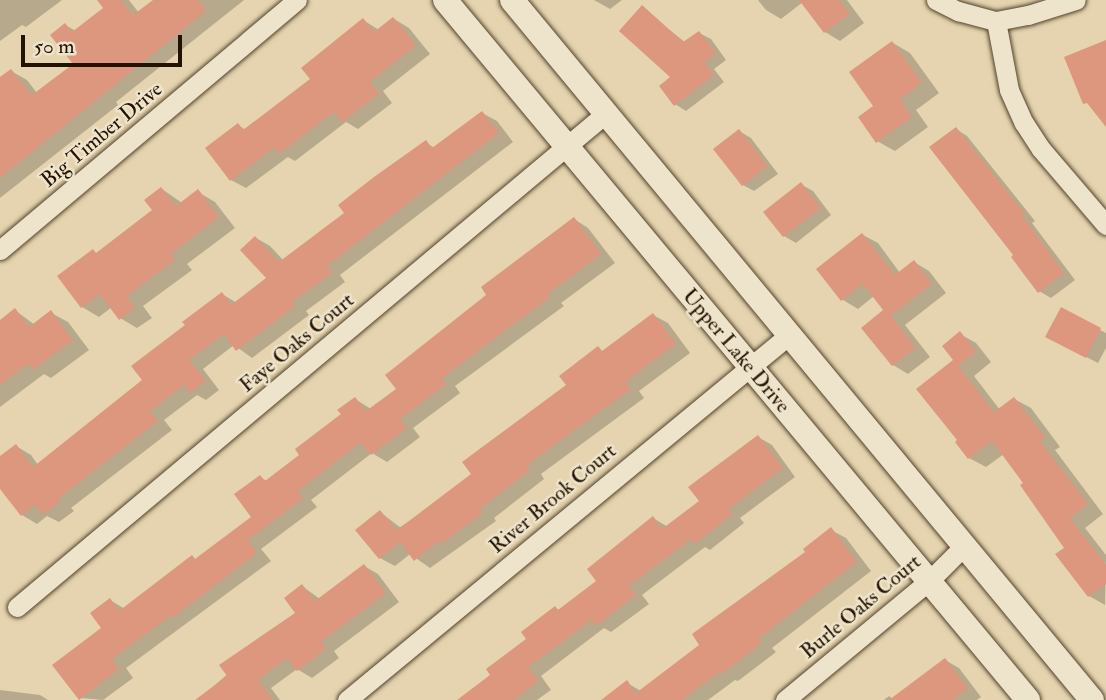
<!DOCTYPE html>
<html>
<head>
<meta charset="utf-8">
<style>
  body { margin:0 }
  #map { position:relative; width:1106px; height:700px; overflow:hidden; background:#e5d4af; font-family:"IM FELL Double Pica",serif }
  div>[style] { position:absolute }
  .shadow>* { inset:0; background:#0003 }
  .building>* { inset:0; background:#dc977e }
  .roads { filter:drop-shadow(0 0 2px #53422c) drop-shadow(0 0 2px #53422c) }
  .minor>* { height:19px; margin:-9.5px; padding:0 9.5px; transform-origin:9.5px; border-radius:9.5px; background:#eee3cb }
  .tertiary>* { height:24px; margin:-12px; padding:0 12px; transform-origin:12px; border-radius:12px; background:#eee3cb }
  span { translate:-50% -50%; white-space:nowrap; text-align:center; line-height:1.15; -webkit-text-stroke:5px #eee3cb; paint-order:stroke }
  .street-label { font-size:21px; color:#221200 }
  .scale { position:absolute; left:21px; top:35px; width:161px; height:32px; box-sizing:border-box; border:4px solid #221200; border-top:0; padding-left:9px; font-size:21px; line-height:24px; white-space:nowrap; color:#221200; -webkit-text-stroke:5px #eee3cb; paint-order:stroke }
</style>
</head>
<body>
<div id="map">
  <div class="shadow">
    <i style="clip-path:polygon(0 0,62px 0,26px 27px,22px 25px,0 41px)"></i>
    <i style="clip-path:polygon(99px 0,129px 0,139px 13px,156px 0,244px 0,116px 102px,118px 105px,0 198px,0 80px,11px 71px,27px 80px,37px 93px,76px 64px,65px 25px,76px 31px,106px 9px)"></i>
    <i style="clip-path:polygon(594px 0,622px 0,610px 9px)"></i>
    <i style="clip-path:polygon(758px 0,847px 0,864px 23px,840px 41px,825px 32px,803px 2px,781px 19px,766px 10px)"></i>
    <i style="clip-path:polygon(642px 8px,686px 43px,699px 33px,711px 39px,726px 60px,714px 69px,724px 82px,686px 111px,675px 104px,673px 77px)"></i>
    <i style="clip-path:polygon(394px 19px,409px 28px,430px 54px,383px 91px,392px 103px,358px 129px,346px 122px,295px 161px,288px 157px,246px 188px,231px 180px,238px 125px,246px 130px,312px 80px,363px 20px,379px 30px)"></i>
    <i style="clip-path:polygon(893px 43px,910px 53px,939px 93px,916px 110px,928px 127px,895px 151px,877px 141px,875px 106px)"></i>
    <i style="clip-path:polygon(482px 113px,497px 121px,513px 142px,340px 275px,345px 282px,306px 311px,309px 315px,252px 358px,234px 345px,203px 369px,219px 390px,206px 400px,197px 395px,164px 420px,172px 430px,71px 508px,74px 511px,59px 522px,47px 516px,37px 524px,22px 515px,0 486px,0 458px,16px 446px,31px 455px,38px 465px,145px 381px,187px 326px,222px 294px,237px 303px,269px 278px,256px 238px,270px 246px,284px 261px,347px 214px,426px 143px,435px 148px)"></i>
    <i style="clip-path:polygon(956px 129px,967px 136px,1035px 221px,1032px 223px,1075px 280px,1051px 298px,1039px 291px,1015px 256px)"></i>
    <i style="clip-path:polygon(739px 131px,751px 138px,778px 174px,754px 191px,743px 185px)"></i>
    <i style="clip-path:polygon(802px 185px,813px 191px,831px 215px,796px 243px,784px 236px)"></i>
    <i style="clip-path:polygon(162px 189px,182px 203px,198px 192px,215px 202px,235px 228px,187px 264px,192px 270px,143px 306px,152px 318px,137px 328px,120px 318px,112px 307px,99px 317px,82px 307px,97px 254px,155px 211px)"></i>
    <i style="clip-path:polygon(574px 219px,588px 228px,615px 263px,561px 303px,564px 306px,455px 386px,460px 393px,413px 428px,420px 437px,387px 462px,372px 453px,311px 500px,317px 507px,261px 549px,271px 561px,126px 668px,133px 678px,103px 700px,80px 698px,104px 629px,110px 600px,125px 609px,192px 557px,197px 560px,253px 517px,260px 477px,267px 481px,302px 456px,355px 399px,371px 409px,398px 389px,489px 295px)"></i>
    <i style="clip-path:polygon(863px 235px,878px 243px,900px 273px,914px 262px,929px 271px,946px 293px,905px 325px,930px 357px,908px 374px,893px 365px,864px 328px,886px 310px,874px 296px,858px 309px,843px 300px,819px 269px)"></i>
    <i style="clip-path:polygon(1061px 310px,1106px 333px,1106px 348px,1098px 363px,1059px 343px)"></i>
    <i style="clip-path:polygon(16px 311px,35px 325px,51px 313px,68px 322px,89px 350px,51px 378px,44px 374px,0 407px,0 323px)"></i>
    <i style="clip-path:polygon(653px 315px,668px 323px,690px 353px,639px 391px,644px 398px,541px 474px,544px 479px,494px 518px,496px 521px,430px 568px,410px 554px,395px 566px,380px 558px,380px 512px,401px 528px,473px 474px,568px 385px,598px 348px,604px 352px)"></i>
    <i style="clip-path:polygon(960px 334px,976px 343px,991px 362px,974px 376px,1000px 410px,1014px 399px,1031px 408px,1060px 447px,1055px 450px,1103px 514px,1085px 528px,1106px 555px,1105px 605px,1089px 596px,1066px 548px,1004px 454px,986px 467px,969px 458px,957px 442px,955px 361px)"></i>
    <i style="clip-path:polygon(758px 437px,772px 445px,795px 477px,740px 518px,744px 523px,710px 550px,705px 547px,642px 595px,649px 604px,611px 632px,604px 628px,541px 676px,551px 690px,537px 700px,460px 700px,493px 675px,555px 608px,560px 610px,599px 581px,653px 518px,668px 527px,701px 501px)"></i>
    <i style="clip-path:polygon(831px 530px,846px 538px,871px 571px,772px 648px,776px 652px,738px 681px,735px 680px,708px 700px,604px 700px,627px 683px,641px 691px,702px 645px)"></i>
    <i style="clip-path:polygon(364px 566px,378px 574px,399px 602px,334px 651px,339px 658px,312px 678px,297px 669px,271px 688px,280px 700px,198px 700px,297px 613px,302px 586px,320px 599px)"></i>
    <i style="clip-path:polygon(945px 660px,959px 668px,981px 697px,977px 700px,884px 700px,889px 696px,893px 699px)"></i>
    <i style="clip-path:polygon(0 690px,40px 695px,48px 700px,0 700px)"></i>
  </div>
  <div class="building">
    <i style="clip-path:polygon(97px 0,121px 0,133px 15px,153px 0,198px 0,206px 11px,0 178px,0 77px,11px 69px,32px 95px,73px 64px,50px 35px,65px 23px,72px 32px,103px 8px)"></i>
    <i style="clip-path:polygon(799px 0,839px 0,850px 14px,824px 33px)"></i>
    <i style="clip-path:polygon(642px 5px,683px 42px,699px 31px,716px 53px,704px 62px,714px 75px,674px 106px,659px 86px,670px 77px,619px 31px)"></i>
    <i style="clip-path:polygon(393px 17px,416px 45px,370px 82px,379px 94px,342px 122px,334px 112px,279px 154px,274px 148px,230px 181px,205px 148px,238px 123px,243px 130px,310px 79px,301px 68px,363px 18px,374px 32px)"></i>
    <i style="clip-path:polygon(1106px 40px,1106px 127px,1087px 103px,1083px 104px,1064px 57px)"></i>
    <i style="clip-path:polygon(892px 41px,922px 83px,900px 99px,912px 117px,876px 143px,858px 117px,873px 106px,849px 72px)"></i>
    <i style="clip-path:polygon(482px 111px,499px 133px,327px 266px,332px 273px,292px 302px,295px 306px,236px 351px,224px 334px,189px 360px,206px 381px,190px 393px,184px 385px,150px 411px,158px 421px,58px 499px,60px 502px,43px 515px,35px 505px,21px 516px,0 489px,0 456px,16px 444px,33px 467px,142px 380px,131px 366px,185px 325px,182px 322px,222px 292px,231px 305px,266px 278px,240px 250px,255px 236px,279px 262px,344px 213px,338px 205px,374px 177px,426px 140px,432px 148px)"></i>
    <i style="clip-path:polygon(956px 127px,1025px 214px,1022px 216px,1064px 273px,1038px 293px,1011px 257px,1013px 255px,929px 147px)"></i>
    <i style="clip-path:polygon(739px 129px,768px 166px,742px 186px,713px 149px)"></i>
    <i style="clip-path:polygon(801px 182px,821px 208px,783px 237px,763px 212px)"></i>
    <i style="clip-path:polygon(161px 187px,176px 206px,198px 189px,219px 217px,171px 254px,175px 260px,127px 296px,135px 308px,119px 320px,100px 294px,81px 308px,57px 276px,93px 249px,96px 253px,152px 210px,144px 200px)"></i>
    <i style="clip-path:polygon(574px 217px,601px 254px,548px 294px,550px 297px,442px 378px,447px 384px,400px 419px,407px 428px,371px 455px,361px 442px,298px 491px,303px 498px,248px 540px,257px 553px,174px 617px,172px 615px,112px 659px,119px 669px,79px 700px,52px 665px,101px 628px,90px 613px,110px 598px,119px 611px,192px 555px,195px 559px,251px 517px,234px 494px,260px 475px,265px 481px,299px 455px,295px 449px,341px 414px,337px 410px,355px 397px,366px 411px,396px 389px,385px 375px,486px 295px,481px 287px)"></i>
    <i style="clip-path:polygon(862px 233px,895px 275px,914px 260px,932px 284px,891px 316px,916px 348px,892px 366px,861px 328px,883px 310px,863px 284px,841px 301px,816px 269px)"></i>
    <i style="clip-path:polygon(1061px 307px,1101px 328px,1086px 358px,1045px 337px)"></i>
    <i style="clip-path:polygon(15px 308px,29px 327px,51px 310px,73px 340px,33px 370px,28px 364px,0 385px,0 320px)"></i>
    <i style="clip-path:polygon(653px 313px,676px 344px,625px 382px,631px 389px,527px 465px,530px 470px,480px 509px,483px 513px,441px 544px,439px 541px,414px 561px,400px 542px,379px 559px,355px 530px,380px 510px,396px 530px,409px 521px,471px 474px,462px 462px,566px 385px,559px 376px,598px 346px,602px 351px)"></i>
    <i style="clip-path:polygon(960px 331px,976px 352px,958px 366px,994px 412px,1014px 397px,1045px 437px,1040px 441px,1088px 504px,1070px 518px,1106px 565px,1106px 584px,1088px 597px,1055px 554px,1064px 548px,1020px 485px,1023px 483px,992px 441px,968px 459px,955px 442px,957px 440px,916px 389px,953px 360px,942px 346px)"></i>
    <i style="clip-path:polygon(758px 435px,783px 468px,728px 510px,732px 515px,695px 544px,691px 539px,629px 586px,636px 595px,596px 626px,592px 620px,528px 667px,539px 681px,514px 700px,457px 700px,490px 675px,486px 669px,526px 639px,521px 632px,555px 606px,558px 610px,596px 581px,587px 569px,653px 516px,662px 529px,699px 501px,688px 487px)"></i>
    <i style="clip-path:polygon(831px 527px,857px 562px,758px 639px,762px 643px,722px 674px,720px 672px,682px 700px,601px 700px,627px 680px,636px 693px,699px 645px,692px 634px,805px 552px,803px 549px)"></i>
    <i style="clip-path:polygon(364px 564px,386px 593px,321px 642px,326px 649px,297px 671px,287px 658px,258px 680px,273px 700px,195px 700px,227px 676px,219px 665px,295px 613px,284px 598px,302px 584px,315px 601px)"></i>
    <i style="clip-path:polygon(945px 658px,968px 688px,953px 700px,889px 700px)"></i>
  </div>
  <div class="roads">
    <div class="minor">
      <i style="left:936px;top:0;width:25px;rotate:27deg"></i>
      <i style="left:958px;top:11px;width:39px;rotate:15deg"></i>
      <i style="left:996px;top:21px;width:33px;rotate:-11deg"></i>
      <i style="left:1028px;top:15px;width:50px;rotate:-17.4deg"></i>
      <i style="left:996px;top:21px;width:70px;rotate:79.3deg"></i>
      <i style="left:1009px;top:90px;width:36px;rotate:66deg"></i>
      <i style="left:1024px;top:123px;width:31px;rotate:57deg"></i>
      <i style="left:1041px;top:149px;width:100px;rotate:49.5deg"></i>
      <i style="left:0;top:250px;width:388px;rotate:-40.1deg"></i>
      <i style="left:17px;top:607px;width:767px;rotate:-39.98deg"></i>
      <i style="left:347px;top:700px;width:573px;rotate:-39.55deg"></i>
      <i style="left:785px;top:700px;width:187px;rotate:-39.6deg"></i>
      <i style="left:929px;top:581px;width:49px;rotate:-45deg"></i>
    </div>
    <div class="tertiary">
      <i style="left:445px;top:0;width:911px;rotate:50.21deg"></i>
      <i style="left:512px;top:0;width:909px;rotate:50.36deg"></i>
    </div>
  </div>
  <div class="street-label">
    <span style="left:102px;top:135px;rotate:-40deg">Big Timber Drive</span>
    <span style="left:297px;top:343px;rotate:-40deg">Faye Oaks Court</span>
    <span style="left:736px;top:351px;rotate:50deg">Upper Lake Drive</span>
    <span style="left:553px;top:499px;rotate:-40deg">River Brook Court</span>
    <span style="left:861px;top:607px;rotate:-40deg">Burle Oaks Court</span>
  </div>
  <div class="scale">50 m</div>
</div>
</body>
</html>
